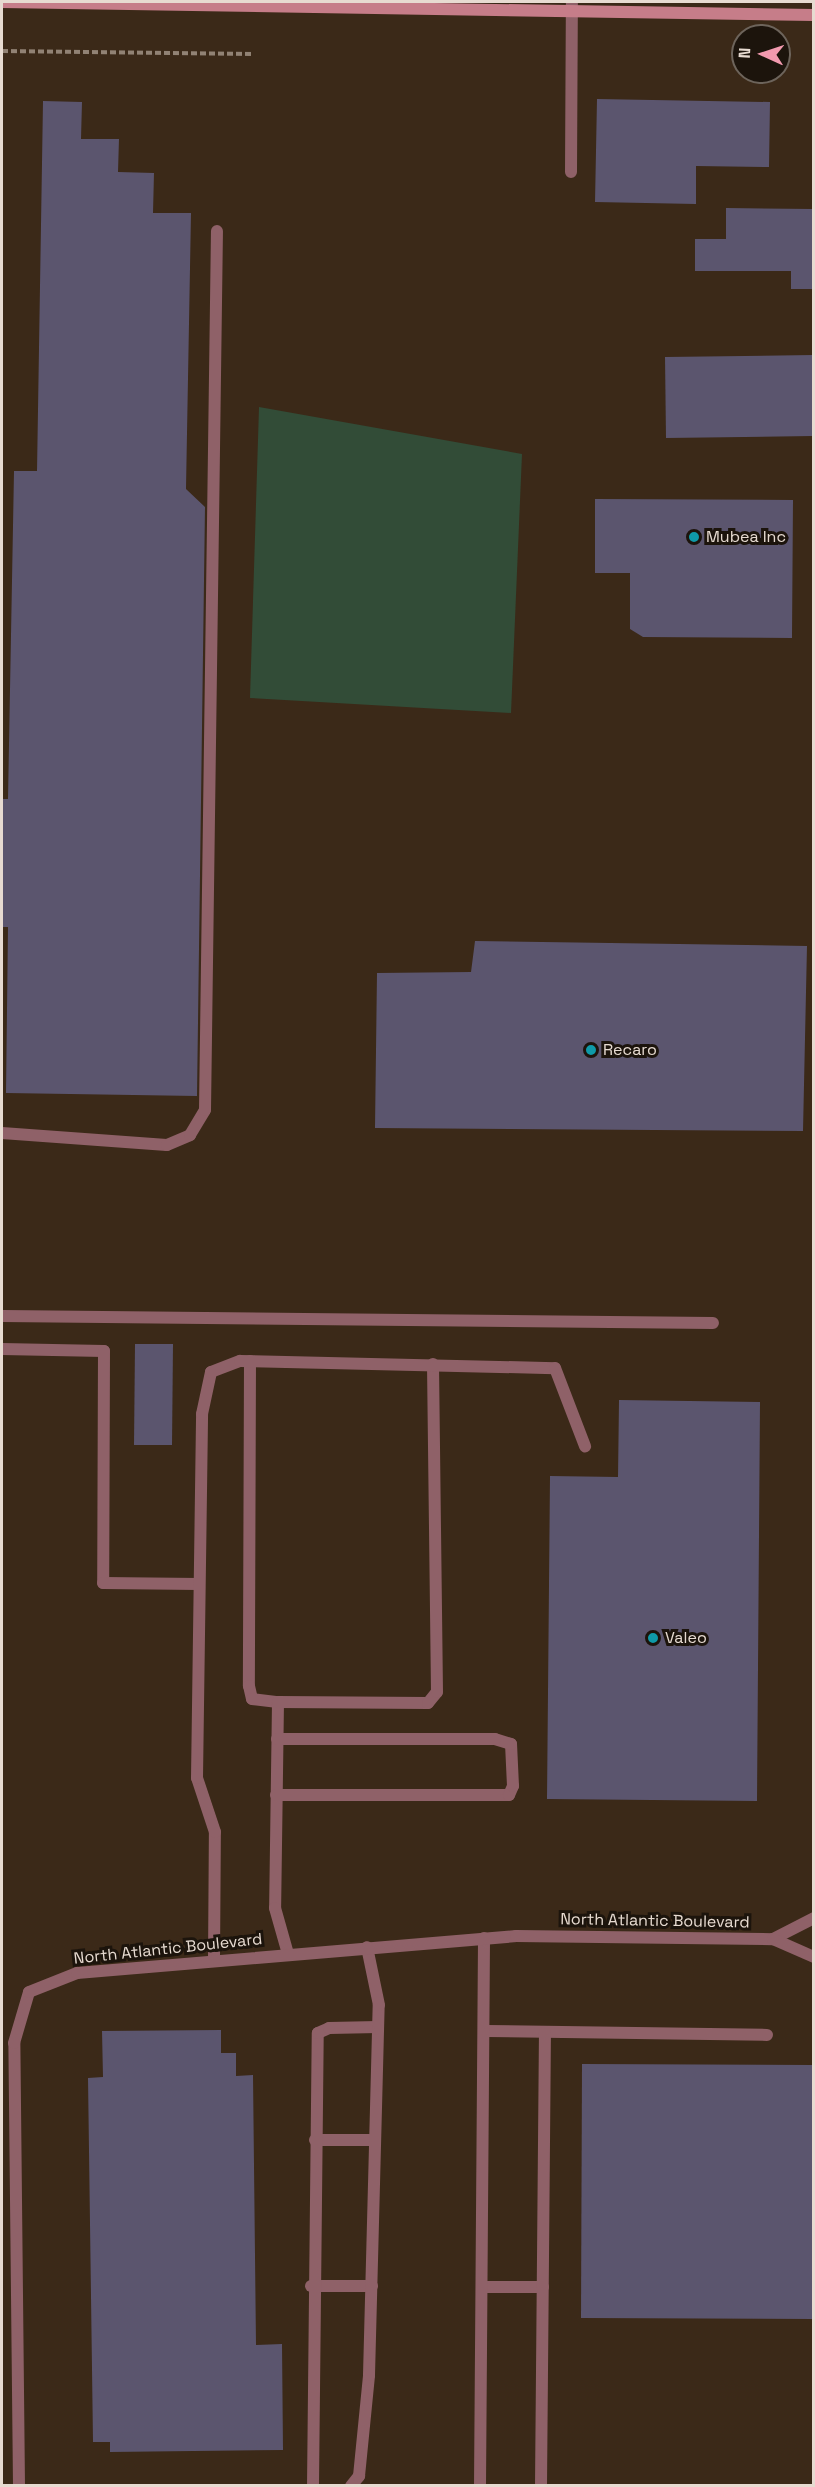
<!DOCTYPE html>
<html>
<head>
<meta charset="utf-8">
<style>
  body { margin:0 }
  #map { position:relative; width:815px; height:2487px; overflow:hidden; background:#3b2918; font-family:"Space Grotesk",sans-serif }
  div>[style] { position:absolute }
  .green>* { inset:0; background:#324c37 }
  .building>* { inset:0; background:#5b556e }
  .path>* { height:4px; margin-top:-2px; transform-origin:0; background:repeating-linear-gradient(90deg,#918274 0 6px,transparent 0 9px) }
  .lane>* { height:12px; margin:-6px; padding:0 6px; transform-origin:6px; border-radius:6px; background:#8f6168 }
  .street>* { height:12px; margin:-6px; padding:0 6px; transform-origin:6px; border-radius:6px; background:#8f6168 }
  .secondary>* { height:12px; margin:-6px; padding:0 6px; transform-origin:6px; border-radius:6px; background:#c67d89 }
  .dots>* { width:16px; height:16px; translate:-50% -50%; box-sizing:border-box; border:3px solid #1c140c; border-radius:50% }
  span { translate:-50% -50%; white-space:nowrap; text-align:center; line-height:1.15; -webkit-text-stroke:6px #1c140c; paint-order:stroke }
  .poi-label { font-size:16px; color:#e7dbd1 }
  .left { translate:0 -50%; text-align:left }
  .street-label { font-size:16px; color:#e7dbd1 }
  .frame { position:absolute; inset:0; border:3px solid #e7dbd1; pointer-events:none }
  .north { position:absolute; left:731px; top:24px; width:60px; height:60px; box-sizing:border-box; background:#1c140c; border:2px solid #6d645b; border-radius:50%; rotate:273deg; font-size:16px; font-weight:700; line-height:24px; text-align:center; color:#e7dbd1 }
  .north::after { content:''; display:block; margin:auto; width:21px; height:27px; background:#f29aaf; clip-path:polygon(50% 0,100% 100%,50% 72%,0 100%) }
</style>
</head>
<body>
<div id="map">
  <div class="green">
    <i style="clip-path:polygon(259px 407px,522px 454px,511px 713px,250px 698px)"></i>
  </div>
  <div class="building">
    <i style="clip-path:polygon(597px 99px,770px 102px,769px 167px,696px 166px,696px 204px,595px 202px)"></i>
    <i style="clip-path:polygon(43px 101px,82px 102px,81px 139px,119px 139px,118px 172px,154px 173px,153px 213px,191px 213px,186px 489px,205px 507px,197px 1096px,6px 1093px,8px 927px,2px 927px,2px 799px,8px 799px,14px 471px,37px 471px)"></i>
    <i style="clip-path:polygon(726px 208px,813px 209px,813px 289px,791px 289px,791px 271px,695px 271px,695px 239px,726px 239px)"></i>
    <i style="clip-path:polygon(813px 355px,813px 436px,666px 438px,665px 357px)"></i>
    <i style="clip-path:polygon(595px 499px,793px 500px,792px 638px,643px 637px,630px 629px,630px 573px,595px 573px)"></i>
    <i style="clip-path:polygon(475px 941px,807px 946px,803px 1131px,375px 1128px,377px 973px,471px 972px)"></i>
    <i style="clip-path:polygon(135px 1344px,173px 1344px,172px 1445px,134px 1445px)"></i>
    <i style="clip-path:polygon(619px 1400px,760px 1402px,757px 1801px,547px 1799px,550px 1476px,618px 1477px)"></i>
    <i style="clip-path:polygon(221px 2030px,221px 2053px,236px 2053px,236px 2076px,253px 2075px,256px 2345px,282px 2344px,283px 2450px,110px 2452px,110px 2442px,93px 2442px,88px 2078px,103px 2077px,102px 2031px)"></i>
    <i style="clip-path:polygon(582px 2064px,813px 2065px,813px 2319px,581px 2318px)"></i>
  </div>
  <div class="path">
    <i style="left:2px;top:51px;width:252px;rotate:0.7deg"></i>
  </div>
  <div class="lane">
    <i style="left:571px;top:172px;width:170px;rotate:-89.7deg"></i>
    <i style="left:2px;top:1133px;width:165px;rotate:4.2deg"></i>
    <i style="left:167px;top:1145px;width:25px;rotate:-23deg"></i>
    <i style="left:190px;top:1135px;width:29px;rotate:-59deg"></i>
    <i style="left:205px;top:1110px;width:879px;rotate:-89.22deg"></i>
    <i style="left:2px;top:1316px;width:711px;rotate:0.56deg"></i>
    <i style="left:2px;top:1349px;width:102px;rotate:1.1deg"></i>
    <i style="left:104px;top:1351px;width:232px;rotate:90.2deg"></i>
    <i style="left:103px;top:1583px;width:96px;rotate:0.6deg"></i>
    <i style="left:250px;top:1361px;width:325px;rotate:90.2deg"></i>
    <i style="left:249px;top:1686px;width:13px;rotate:77deg"></i>
    <i style="left:252px;top:1699px;width:26px;rotate:7deg"></i>
    <i style="left:278px;top:1702px;width:206px;rotate:90.8deg"></i>
    <i style="left:275px;top:1908px;width:48px;rotate:74.2deg"></i>
    <i style="left:278px;top:1702px;width:150px;rotate:0.4deg"></i>
    <i style="left:428px;top:1703px;width:14px;rotate:-51deg"></i>
    <i style="left:437px;top:1692px;width:328px;rotate:-90.7deg"></i>
    <i style="left:276px;top:1795px;width:233px"></i>
    <i style="left:509px;top:1795px;width:10px;rotate:-66deg"></i>
    <i style="left:513px;top:1786px;width:42px;rotate:-92.7deg"></i>
    <i style="left:511px;top:1744px;width:17px;rotate:-163deg"></i>
    <i style="left:495px;top:1739px;width:218px;rotate:180deg"></i>
    <i style="left:214px;top:1960px;width:128px;rotate:-89.6deg"></i>
    <i style="left:215px;top:1832px;width:57px;rotate:-108.4deg"></i>
    <i style="left:197px;top:1778px;width:364px;rotate:-89.2deg"></i>
    <i style="left:202px;top:1414px;width:43px;rotate:-77.9deg"></i>
    <i style="left:211px;top:1372px;width:31px;rotate:-21deg"></i>
    <i style="left:240px;top:1361px;width:315px;rotate:1.3deg"></i>
    <i style="left:555px;top:1368px;width:84px;rotate:69deg"></i>
    <i style="left:487px;top:2031px;width:280px;rotate:0.8deg"></i>
    <i style="left:315px;top:2140px;width:60px"></i>
    <i style="left:311px;top:2286px;width:61px"></i>
    <i style="left:482px;top:2287px;width:61px"></i>
    <i style="left:313px;top:2486px;width:453px;rotate:-89.4deg"></i>
    <i style="left:318px;top:2033px;width:12px;rotate:-24deg"></i>
    <i style="left:329px;top:2028px;width:49px;rotate:-1.2deg"></i>
    <i style="left:351px;top:2486px;width:13px;rotate:-51deg"></i>
    <i style="left:359px;top:2476px;width:101px;rotate:-84.3deg"></i>
    <i style="left:369px;top:2375px;width:370px;rotate:-88.5deg"></i>
    <i style="left:379px;top:2005px;width:59px;rotate:-101.7deg"></i>
    <i style="left:480px;top:2486px;width:548px;rotate:-89.58deg"></i>
    <i style="left:541px;top:2486px;width:454px;rotate:-89.5deg"></i>
  </div>
  <div class="street">
    <i style="left:773px;top:1939px;width:46px;rotate:-27.1deg"></i>
    <i style="left:19px;top:2486px;width:443px;rotate:-90.6deg"></i>
    <i style="left:14px;top:2043px;width:53px;rotate:-73.6deg"></i>
    <i style="left:29px;top:1992px;width:52px;rotate:-21.6deg"></i>
    <i style="left:77px;top:1973px;width:441px;rotate:-4.8deg"></i>
    <i style="left:516px;top:1936px;width:257px;rotate:0.7deg"></i>
    <i style="left:773px;top:1939px;width:45px;rotate:23.7deg"></i>
  </div>
  <div class="secondary">
    <i style="left:2px;top:2px;width:812px;rotate:0.92deg"></i>
  </div>
  <div class="dots">
    <i style="left:694px;top:537px;background:#0f9aa8"></i>
    <i style="left:591px;top:1050px;background:#0f9aa8"></i>
    <i style="left:653px;top:1638px;background:#0f9aa8"></i>
  </div>
  <div class="poi-label">
    <span class="left" style="left:706px;top:537px">Mubea Inc</span>
    <span class="left" style="left:603px;top:1050px">Recaro</span>
    <span class="left" style="left:665px;top:1638px">Valeo</span>
  </div>
  <div class="street-label">
    <span style="left:655px;top:1921px;rotate:1deg">North Atlantic Boulevard</span>
    <span style="left:168px;top:1949px;rotate:-6deg">North Atlantic Boulevard</span>
  </div>
  <div class="frame"></div>
  <div class="north">N</div>
</div>
</body>
</html>
